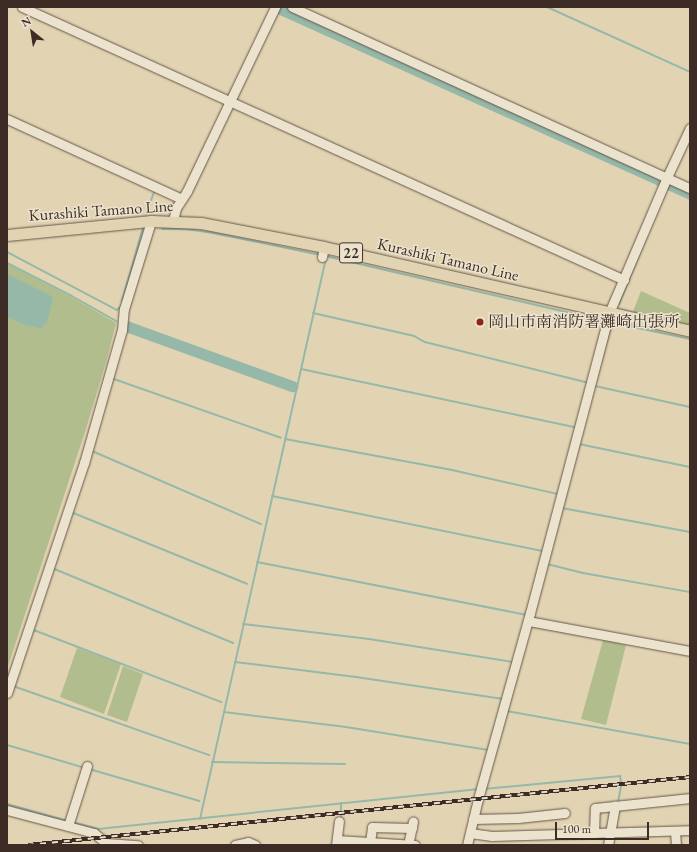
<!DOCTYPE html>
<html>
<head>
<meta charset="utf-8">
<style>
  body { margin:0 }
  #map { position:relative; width:697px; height:852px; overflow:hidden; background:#e2d4b3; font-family:"EB Garamond","Noto Serif JP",serif }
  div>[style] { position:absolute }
  .green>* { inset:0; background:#b2bd8e }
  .water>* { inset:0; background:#95b8a9 }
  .stream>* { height:2px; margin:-1px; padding:0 1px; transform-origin:1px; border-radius:1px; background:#95b8a9 }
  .river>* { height:11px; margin:-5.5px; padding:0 5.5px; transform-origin:5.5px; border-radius:5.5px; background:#95b8a9 }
  .roads { filter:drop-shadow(0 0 1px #665648) drop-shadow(0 0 1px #665648) }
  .minor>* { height:9px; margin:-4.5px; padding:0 4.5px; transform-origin:4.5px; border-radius:4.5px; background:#ece3ce }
  .major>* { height:11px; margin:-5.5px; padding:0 5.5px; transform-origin:5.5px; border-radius:5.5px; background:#e2d4b3 }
  .rail>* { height:3.5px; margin-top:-1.75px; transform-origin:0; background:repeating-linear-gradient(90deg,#ece3ce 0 6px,#3d2c25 0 12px); box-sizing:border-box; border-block:1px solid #3d2c25 }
  .dots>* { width:11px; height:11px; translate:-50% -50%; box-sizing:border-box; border:2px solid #ece3ce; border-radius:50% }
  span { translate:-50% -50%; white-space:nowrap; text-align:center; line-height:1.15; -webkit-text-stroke:3px #ece3ce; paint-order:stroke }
  .shield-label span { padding:1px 3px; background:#ece3ce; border:1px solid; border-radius:3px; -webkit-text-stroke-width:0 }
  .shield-label { font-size:15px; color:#3d2c25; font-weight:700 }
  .street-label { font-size:16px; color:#3d2c25 }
  .poi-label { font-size:16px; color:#3d2c25 }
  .left { translate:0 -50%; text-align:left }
  .frame { position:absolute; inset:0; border:8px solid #3d2c25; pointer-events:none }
  .north { position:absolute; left:12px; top:12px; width:40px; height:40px; -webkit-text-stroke:3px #ece3ce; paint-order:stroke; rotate:330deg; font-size:11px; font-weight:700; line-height:16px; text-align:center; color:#3d2c25 }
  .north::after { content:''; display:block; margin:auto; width:14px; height:18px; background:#3d2c25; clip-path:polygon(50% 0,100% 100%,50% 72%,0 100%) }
  .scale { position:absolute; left:555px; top:822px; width:94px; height:18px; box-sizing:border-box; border:2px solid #3d2c25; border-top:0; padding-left:5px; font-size:12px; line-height:14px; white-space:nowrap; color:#3d2c25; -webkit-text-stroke:3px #ece3ce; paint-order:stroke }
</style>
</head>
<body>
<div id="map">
  <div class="green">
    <i style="clip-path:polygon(7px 264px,68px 295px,116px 323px,107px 359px,85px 432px,8px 666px)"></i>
    <i style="clip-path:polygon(641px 291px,690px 313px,690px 326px,632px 314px)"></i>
    <i style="clip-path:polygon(603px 640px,626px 645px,606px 725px,581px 719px)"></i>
    <i style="clip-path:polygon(77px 648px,121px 664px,104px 714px,60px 697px)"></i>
    <i style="clip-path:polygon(123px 666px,143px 674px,127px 722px,107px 715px)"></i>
  </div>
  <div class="water">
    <i style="clip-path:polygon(7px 274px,53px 297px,47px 324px,44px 323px,43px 329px,22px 324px,7px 316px)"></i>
  </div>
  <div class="stream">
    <i style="left:547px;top:7px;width:157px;rotate:24.4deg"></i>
    <i style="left:146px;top:214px;width:27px;rotate:-70deg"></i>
    <i style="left:162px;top:229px;width:24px"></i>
    <i style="left:186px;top:229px;width:27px;rotate:8deg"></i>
    <i style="left:213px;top:233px;width:110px;rotate:11.5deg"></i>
    <i style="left:7px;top:252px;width:124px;rotate:27.8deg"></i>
    <i style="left:117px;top:310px;width:4px;rotate:-45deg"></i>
    <i style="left:325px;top:256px;width:287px;rotate:13.1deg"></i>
    <i style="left:7px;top:263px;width:71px;rotate:26.9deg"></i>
    <i style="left:70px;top:295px;width:53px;rotate:29.5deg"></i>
    <i style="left:122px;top:301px;width:76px;rotate:-74deg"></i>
    <i style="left:619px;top:304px;width:74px;rotate:-67.9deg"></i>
    <i style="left:313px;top:313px;width:104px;rotate:12.8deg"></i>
    <i style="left:414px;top:336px;width:13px;rotate:29deg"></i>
    <i style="left:425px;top:342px;width:166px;rotate:14deg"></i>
    <i style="left:609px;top:322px;width:83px;rotate:11.9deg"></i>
    <i style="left:301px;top:369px;width:280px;rotate:12deg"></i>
    <i style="left:111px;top:378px;width:180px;rotate:19.4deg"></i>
    <i style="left:595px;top:386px;width:97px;rotate:12.5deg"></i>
    <i style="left:593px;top:390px;width:70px;rotate:-74.2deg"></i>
    <i style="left:285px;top:439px;width:170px;rotate:10.5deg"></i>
    <i style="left:452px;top:470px;width:109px;rotate:12.8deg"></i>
    <i style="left:579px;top:444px;width:113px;rotate:11.7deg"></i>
    <i style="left:92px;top:451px;width:184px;rotate:23.4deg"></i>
    <i style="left:272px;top:496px;width:276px;rotate:11.5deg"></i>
    <i style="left:562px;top:508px;width:130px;rotate:10.6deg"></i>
    <i style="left:71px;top:512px;width:190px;rotate:22.2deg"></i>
    <i style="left:257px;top:562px;width:274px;rotate:11.1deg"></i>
    <i style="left:547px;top:564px;width:37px;rotate:14deg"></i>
    <i style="left:583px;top:573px;width:109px;rotate:10.1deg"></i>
    <i style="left:52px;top:568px;width:196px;rotate:22.5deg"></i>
    <i style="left:243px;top:624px;width:127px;rotate:6.8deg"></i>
    <i style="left:369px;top:639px;width:146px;rotate:9.1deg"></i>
    <i style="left:531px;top:626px;width:35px;rotate:10deg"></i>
    <i style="left:31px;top:629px;width:204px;rotate:21deg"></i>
    <i style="left:235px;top:662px;width:122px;rotate:7.1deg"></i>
    <i style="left:356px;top:677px;width:149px;rotate:8.5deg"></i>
    <i style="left:13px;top:686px;width:208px;rotate:19.4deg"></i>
    <i style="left:507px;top:711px;width:186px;rotate:10.2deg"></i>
    <i style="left:224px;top:712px;width:123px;rotate:7deg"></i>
    <i style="left:346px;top:727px;width:144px;rotate:9.2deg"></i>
    <i style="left:501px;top:732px;width:52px;rotate:-74.4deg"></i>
    <i style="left:7px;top:745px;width:81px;rotate:16.4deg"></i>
    <i style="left:212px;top:762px;width:133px;rotate:0.9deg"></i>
    <i style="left:89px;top:769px;width:115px;rotate:16.2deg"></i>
    <i style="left:483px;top:789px;width:138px;rotate:-5.4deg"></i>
    <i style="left:620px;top:776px;width:6px;rotate:81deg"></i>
    <i style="left:618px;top:803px;width:17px;rotate:-80deg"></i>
    <i style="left:7px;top:804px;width:63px;rotate:15.6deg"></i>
    <i style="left:478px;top:817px;width:16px;rotate:-76deg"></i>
    <i style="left:341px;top:818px;width:15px;rotate:-90deg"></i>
    <i style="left:200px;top:819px;width:575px;rotate:-77.34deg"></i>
    <i style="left:72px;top:822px;width:27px;rotate:15deg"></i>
    <i style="left:98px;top:829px;width:381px;rotate:-6deg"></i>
  </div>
  <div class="river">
    <i style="left:276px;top:7px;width:454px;rotate:24.3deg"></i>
    <i style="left:126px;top:326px;width:177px;rotate:19.9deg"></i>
  </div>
  <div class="roads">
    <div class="minor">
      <i style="left:22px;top:7px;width:661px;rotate:24.39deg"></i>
      <i style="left:292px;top:7px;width:437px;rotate:24.5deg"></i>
      <i style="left:7px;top:119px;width:192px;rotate:24.6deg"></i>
      <i style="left:173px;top:221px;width:13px;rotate:-77deg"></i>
      <i style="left:176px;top:208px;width:20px;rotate:-57deg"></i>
      <i style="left:187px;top:191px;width:204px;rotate:-64.4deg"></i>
      <i style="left:322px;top:257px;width:10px;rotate:-79deg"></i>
      <i style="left:528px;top:621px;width:165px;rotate:10.5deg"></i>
      <i style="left:7px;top:693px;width:243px;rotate:-71.5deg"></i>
      <i style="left:84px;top:463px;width:138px;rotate:-74.1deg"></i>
      <i style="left:122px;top:330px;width:21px;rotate:-85deg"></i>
      <i style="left:124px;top:309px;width:92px;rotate:-72.9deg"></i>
      <i style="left:7px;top:810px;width:90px;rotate:14.8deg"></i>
      <i style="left:94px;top:833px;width:16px;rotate:40deg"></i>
      <i style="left:106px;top:843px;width:32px;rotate:4deg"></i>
      <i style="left:473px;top:819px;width:45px;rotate:-1.3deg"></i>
      <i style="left:518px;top:818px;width:47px;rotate:-6.1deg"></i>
      <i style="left:68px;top:826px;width:63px;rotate:-72.4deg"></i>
      <i style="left:675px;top:831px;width:14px;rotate:86deg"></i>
      <i style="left:470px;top:833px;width:22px;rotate:8deg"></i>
      <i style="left:492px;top:836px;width:198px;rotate:-1.7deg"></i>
      <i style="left:594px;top:833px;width:25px;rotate:-88deg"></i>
      <i style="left:595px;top:808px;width:96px;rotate:-6deg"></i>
      <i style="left:337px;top:840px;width:78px;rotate:3.7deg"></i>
      <i style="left:370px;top:842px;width:15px;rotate:-82deg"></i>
      <i style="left:372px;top:827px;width:40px;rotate:1.4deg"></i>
      <i style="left:235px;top:845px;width:13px;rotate:-13deg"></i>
      <i style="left:248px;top:842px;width:8px;rotate:23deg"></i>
      <i style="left:336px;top:845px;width:24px;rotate:-83deg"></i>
      <i style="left:408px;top:845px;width:24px;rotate:-78deg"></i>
      <i style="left:467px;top:845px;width:47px;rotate:-76.6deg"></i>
      <i style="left:478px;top:799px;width:193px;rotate:-74.4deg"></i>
      <i style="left:530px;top:613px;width:310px;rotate:-75.2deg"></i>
      <i style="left:609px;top:313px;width:148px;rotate:-66.9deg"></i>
      <i style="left:667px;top:177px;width:54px;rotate:-64.9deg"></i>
      <i style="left:608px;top:845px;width:40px;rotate:-80deg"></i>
    </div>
    <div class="major">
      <i style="left:7px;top:235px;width:145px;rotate:-5.6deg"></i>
      <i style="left:151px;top:221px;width:50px;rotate:2.3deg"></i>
      <i style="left:201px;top:223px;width:125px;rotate:11deg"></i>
      <i style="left:324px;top:247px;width:376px;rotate:12.9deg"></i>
    </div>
  </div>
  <div class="rail">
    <i style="left:28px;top:845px;width:665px;rotate:-5.86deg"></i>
  </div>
  <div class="dots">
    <i style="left:480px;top:322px;background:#8f2418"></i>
  </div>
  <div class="shield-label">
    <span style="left:351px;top:253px">22</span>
  </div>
  <div class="street-label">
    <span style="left:101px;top:211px;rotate:-4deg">Kurashiki Tamano Line</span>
    <span style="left:448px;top:260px;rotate:13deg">Kurashiki Tamano Line</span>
  </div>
  <div class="poi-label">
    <span class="left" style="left:488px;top:322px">岡山市南消防署灘崎出張所</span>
  </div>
  <div class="frame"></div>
  <div class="north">N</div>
  <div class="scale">100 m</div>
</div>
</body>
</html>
